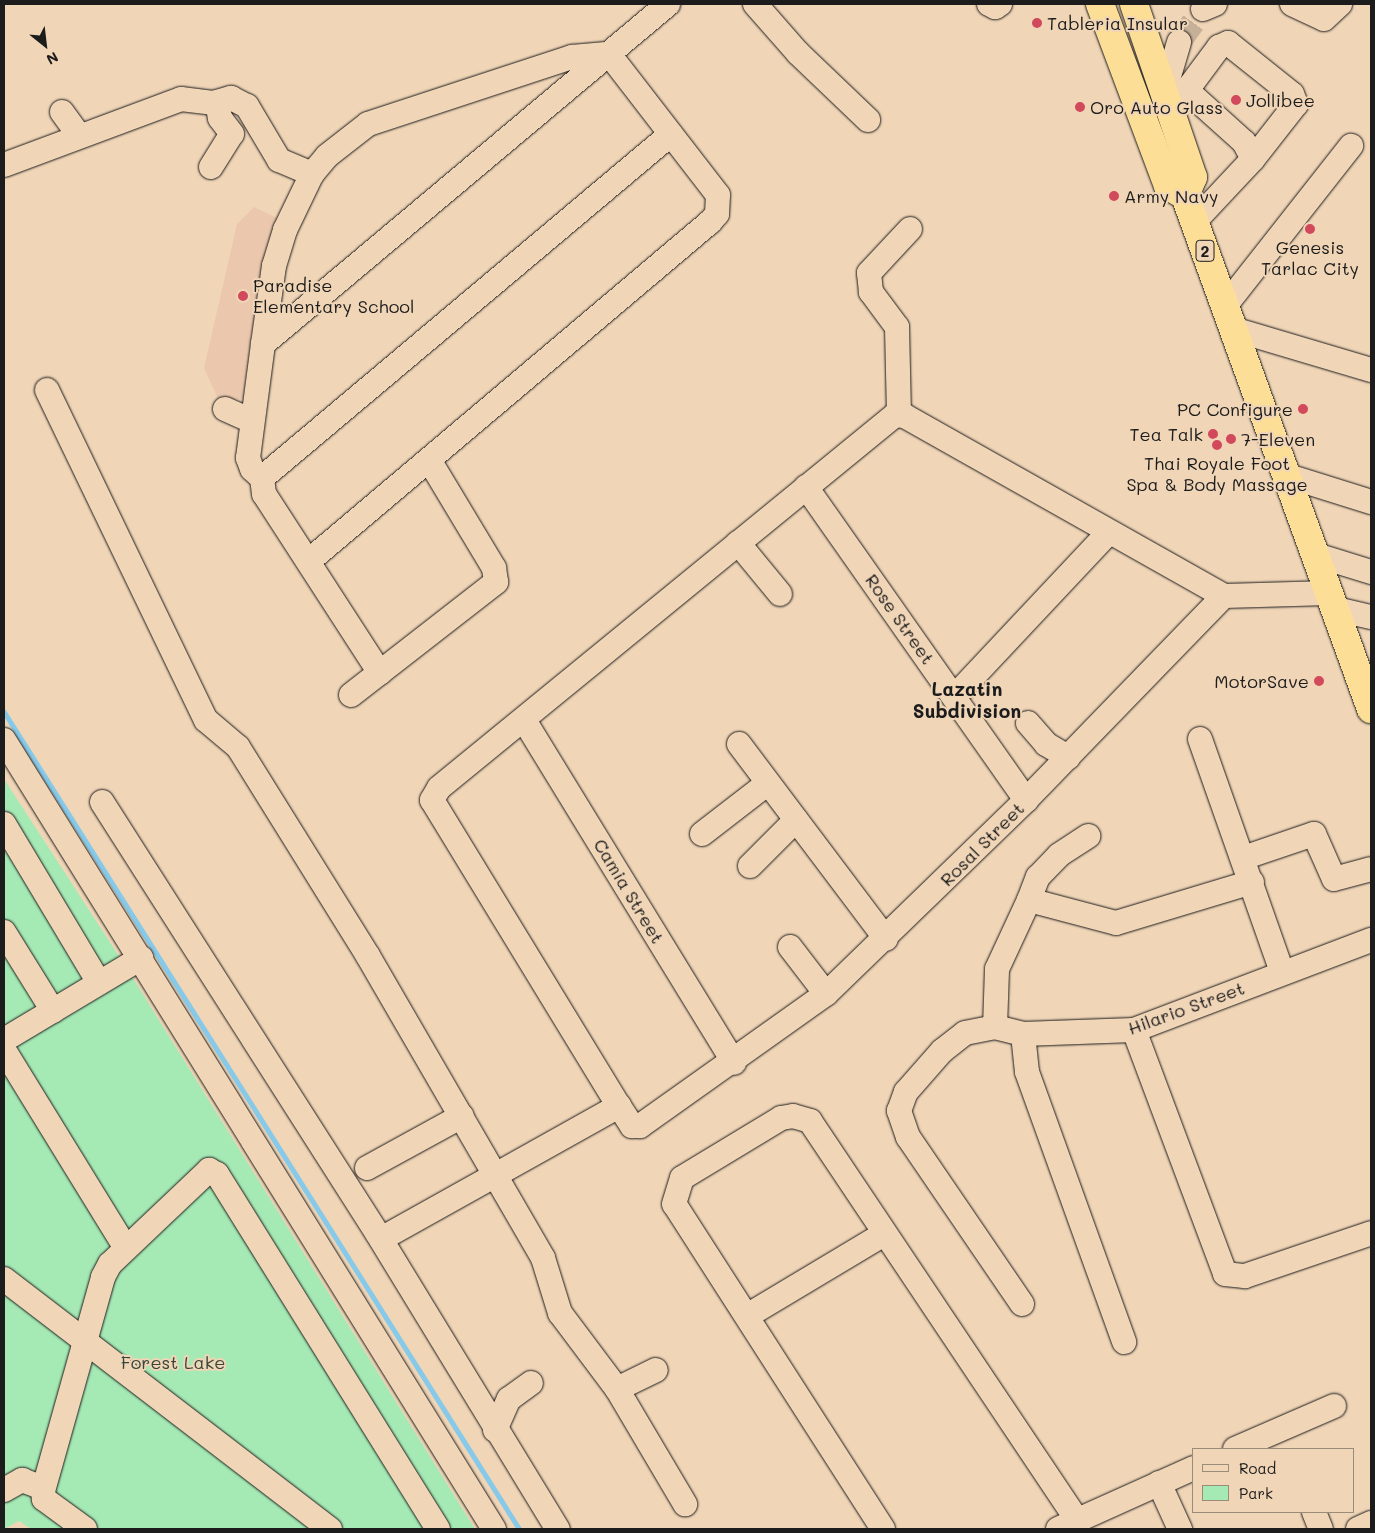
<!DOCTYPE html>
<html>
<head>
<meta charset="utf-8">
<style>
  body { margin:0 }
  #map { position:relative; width:1375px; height:1533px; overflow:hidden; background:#f0d5b7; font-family:Mali,sans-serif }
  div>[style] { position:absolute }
  .built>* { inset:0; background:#ebc8ad }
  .green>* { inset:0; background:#a5e9b4 }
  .stream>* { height:5px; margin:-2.5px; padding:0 2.5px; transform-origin:2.5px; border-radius:2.5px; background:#87c9e8 }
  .minor-tunnel>* { height:24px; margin-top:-12px; transform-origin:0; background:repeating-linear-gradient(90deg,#c6b098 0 24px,transparent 0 36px) }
  .roads { filter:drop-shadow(0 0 1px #1c1c1c) drop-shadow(0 0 1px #1c1c1c) }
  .minor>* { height:24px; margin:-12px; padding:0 12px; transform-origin:12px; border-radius:12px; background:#f0d5b7 }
  .highway>* { height:28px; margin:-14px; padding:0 14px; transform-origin:14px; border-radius:14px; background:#fcde96 }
  .dots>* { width:14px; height:14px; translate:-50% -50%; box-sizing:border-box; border:2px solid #f0d5b7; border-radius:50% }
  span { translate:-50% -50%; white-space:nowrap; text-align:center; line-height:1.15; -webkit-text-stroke:4px #f0d5b7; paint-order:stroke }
  .shield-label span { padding:1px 4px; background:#f0d5b7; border:1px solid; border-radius:4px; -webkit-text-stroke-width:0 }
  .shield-label { font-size:16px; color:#1c1c1c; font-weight:700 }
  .poi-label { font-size:18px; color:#1c1c1c }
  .left { translate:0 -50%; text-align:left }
  .right { translate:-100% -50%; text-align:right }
  .street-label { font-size:18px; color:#1c1c1c }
  .park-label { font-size:18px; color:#37453a }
  .neighbourhood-label { font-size:19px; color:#1c1c1c; font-weight:700 }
  .frame { position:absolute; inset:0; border:5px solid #1c1c1c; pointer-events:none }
  .legend { position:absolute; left:1192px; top:1448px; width:162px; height:65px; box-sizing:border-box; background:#f0d5b7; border:1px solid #9b8b79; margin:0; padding:6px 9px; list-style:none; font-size:15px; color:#1c1c1c }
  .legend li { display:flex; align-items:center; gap:10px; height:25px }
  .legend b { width:25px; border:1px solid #9b8b79 }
  .north { position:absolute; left:20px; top:20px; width:50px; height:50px; -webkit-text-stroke:4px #f0d5b7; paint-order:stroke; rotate:151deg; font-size:14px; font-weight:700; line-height:20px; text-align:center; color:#1c1c1c }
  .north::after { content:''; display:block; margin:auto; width:18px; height:22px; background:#1c1c1c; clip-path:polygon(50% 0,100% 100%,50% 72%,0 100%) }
</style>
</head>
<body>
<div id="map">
  <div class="built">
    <i style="clip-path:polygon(254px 207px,279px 219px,247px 399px,218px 399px,204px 368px,237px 224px)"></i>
  </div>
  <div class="green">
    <i style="clip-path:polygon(4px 779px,126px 967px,475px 1529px,31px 1529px,19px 1521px,4px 1529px)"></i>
  </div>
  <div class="stream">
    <i style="left:4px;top:712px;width:966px;rotate:57.77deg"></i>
  </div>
  <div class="minor-tunnel">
    <i style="left:1179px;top:42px;width:41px;rotate:-54deg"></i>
  </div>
  <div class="roads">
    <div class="minor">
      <i style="left:755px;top:4px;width:65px;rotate:48.7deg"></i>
      <i style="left:798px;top:53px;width:97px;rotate:43.7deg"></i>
      <i style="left:989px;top:4px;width:7px;rotate:27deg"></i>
      <i style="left:995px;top:7px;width:6px;rotate:-31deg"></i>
      <i style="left:1292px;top:4px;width:35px;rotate:25deg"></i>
      <i style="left:1324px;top:19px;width:22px;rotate:-43deg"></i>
      <i style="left:1203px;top:9px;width:13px;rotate:-23deg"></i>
      <i style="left:1165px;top:90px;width:50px;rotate:-73.7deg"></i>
      <i style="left:1184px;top:94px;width:59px;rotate:-53.3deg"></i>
      <i style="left:1219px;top:47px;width:10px;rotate:-24deg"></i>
      <i style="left:1228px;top:43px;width:82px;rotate:38.6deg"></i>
      <i style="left:1292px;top:94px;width:11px;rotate:68deg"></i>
      <i style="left:1296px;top:104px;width:70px;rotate:128deg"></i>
      <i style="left:1173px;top:104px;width:15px;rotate:-42deg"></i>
      <i style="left:1184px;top:94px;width:10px;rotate:17deg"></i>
      <i style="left:1194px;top:97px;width:67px;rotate:42deg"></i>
      <i style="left:1244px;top:142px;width:19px;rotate:62deg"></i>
      <i style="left:1253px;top:159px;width:86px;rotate:133.1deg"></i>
      <i style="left:62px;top:112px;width:29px;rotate:54deg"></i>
      <i style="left:4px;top:165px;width:189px;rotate:-20.4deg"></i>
      <i style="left:181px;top:99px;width:32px;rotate:7deg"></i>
      <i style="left:213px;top:103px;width:19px;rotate:-16deg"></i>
      <i style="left:231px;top:98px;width:18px;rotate:27deg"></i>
      <i style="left:247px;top:106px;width:63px;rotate:59.3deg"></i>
      <i style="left:279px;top:160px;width:36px;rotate:23deg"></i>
      <i style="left:211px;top:167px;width:39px;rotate:-58deg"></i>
      <i style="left:232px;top:134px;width:20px;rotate:-127deg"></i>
      <i style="left:220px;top:118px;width:16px;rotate:-101deg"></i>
      <i style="left:1225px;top:306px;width:204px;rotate:-51.8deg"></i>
      <i style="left:1233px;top:329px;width:144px;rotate:16.5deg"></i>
      <i style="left:263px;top:344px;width:79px;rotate:-82deg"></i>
      <i style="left:274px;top:266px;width:38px;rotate:-73deg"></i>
      <i style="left:285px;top:230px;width:62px;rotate:-64.3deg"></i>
      <i style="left:312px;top:174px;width:23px;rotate:-50deg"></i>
      <i style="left:327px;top:156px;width:52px;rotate:-38deg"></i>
      <i style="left:368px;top:124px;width:215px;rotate:-18.2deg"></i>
      <i style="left:572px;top:57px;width:37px;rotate:-5deg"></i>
      <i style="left:609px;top:54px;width:178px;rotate:52.3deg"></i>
      <i style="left:718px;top:195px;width:19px;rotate:93deg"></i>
      <i style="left:717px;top:214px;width:11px;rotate:131deg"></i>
      <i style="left:710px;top:222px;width:524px;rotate:139.8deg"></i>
      <i style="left:47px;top:390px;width:366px;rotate:64.3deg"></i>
      <i style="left:206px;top:720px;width:42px;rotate:40.2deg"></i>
      <i style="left:238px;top:747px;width:246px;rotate:58.1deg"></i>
      <i style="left:368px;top:956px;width:349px;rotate:59.9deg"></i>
      <i style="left:543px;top:1258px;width:58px;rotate:72.8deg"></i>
      <i style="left:560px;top:1313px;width:95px;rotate:53.1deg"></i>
      <i style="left:617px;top:1389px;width:43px;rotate:-26deg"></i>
      <i style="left:225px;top:409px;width:27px;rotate:24deg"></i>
      <i style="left:899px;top:415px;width:88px;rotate:-91.3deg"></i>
      <i style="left:897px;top:327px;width:44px;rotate:-126.6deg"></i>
      <i style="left:871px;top:292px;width:19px;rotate:-96deg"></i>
      <i style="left:869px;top:273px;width:60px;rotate:-47deg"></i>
      <i style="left:1288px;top:476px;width:87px;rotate:17.4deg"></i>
      <i style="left:262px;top:478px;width:13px;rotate:-138deg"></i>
      <i style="left:252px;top:469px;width:12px;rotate:-110deg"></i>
      <i style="left:248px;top:458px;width:115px;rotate:-82.5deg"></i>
      <i style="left:263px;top:344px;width:529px;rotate:-40.01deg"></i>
      <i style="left:806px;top:487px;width:383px;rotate:54.9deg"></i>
      <i style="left:738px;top:543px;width:66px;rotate:50.5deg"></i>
      <i style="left:1316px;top:555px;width:58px;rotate:17.2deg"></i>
      <i style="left:1224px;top:596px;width:366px;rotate:-150.6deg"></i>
      <i style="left:905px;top:416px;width:10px;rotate:-174deg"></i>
      <i style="left:895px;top:415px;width:589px;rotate:140.72deg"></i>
      <i style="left:439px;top:788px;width:14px;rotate:120deg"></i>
      <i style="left:432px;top:800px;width:359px;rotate:58.6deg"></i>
      <i style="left:619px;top:1106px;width:24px;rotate:57deg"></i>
      <i style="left:632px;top:1126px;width:8px"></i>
      <i style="left:640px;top:1126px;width:228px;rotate:-35.4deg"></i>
      <i style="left:826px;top:994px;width:279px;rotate:-44.1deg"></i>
      <i style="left:1026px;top:800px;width:284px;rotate:-45.9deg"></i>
      <i style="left:1224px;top:596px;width:106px;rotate:-1.6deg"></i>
      <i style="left:1336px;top:609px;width:36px;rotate:13deg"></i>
      <i style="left:380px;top:673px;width:213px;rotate:-122.9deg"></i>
      <i style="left:264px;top:494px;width:16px;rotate:-97deg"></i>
      <i style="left:262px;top:478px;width:534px;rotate:-40.07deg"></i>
      <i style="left:351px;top:695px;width:184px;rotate:-37.9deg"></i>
      <i style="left:496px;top:582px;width:14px;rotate:-98deg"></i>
      <i style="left:494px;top:568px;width:126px;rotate:-121deg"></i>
      <i style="left:955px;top:696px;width:224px;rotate:-46.8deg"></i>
      <i style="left:524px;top:720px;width:402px;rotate:58.5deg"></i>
      <i style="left:1028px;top:723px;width:28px;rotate:49deg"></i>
      <i style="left:1046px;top:744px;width:26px;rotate:31deg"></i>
      <i style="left:1200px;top:739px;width:247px;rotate:70.6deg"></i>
      <i style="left:4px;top:740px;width:929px;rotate:58.16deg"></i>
      <i style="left:739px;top:744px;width:244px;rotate:53deg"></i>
      <i style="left:102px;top:802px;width:511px;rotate:57.46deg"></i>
      <i style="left:377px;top:1233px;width:347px;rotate:58.6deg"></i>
      <i style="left:4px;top:824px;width:185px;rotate:59.1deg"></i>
      <i style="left:702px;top:834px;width:83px;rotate:-37.7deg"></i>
      <i style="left:1243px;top:858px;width:75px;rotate:-18.7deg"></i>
      <i style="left:1314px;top:834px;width:49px;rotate:66deg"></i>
      <i style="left:1334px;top:879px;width:38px;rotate:-15deg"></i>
      <i style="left:750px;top:866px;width:65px;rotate:-45deg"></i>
      <i style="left:1029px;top:900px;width:25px;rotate:-69deg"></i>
      <i style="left:1038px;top:877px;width:30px;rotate:-46deg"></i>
      <i style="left:1059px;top:855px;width:35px;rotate:-33deg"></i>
      <i style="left:4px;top:932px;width:93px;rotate:58.2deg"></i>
      <i style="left:790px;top:947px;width:59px;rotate:52.5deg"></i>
      <i style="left:995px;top:1027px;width:29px;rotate:14deg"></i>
      <i style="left:1023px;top:1034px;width:111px;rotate:-2.1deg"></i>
      <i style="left:1134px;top:1030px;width:254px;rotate:-20.8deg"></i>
      <i style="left:1134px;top:1030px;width:260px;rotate:69.5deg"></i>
      <i style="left:1225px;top:1274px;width:20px;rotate:6deg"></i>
      <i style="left:1245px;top:1276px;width:133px;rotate:-18.8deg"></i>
      <i style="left:1023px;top:1034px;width:38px;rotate:84deg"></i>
      <i style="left:1027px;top:1072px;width:287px;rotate:70.2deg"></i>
      <i style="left:4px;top:1040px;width:160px;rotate:-30.9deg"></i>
      <i style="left:4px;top:1050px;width:233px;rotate:58.4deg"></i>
      <i style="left:367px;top:1168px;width:108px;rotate:-28.7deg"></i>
      <i style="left:381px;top:1239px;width:273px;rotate:-29.2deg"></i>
      <i style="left:4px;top:1279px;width:411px;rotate:37.5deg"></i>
      <i style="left:1022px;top:1304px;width:202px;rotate:-124.3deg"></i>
      <i style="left:908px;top:1137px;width:28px;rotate:-109deg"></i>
      <i style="left:899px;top:1111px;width:20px;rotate:-70deg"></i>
      <i style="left:906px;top:1092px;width:55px;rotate:-48.7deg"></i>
      <i style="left:942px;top:1051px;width:29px;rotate:-38deg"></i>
      <i style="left:965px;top:1033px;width:31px;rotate:-11deg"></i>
      <i style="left:995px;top:1027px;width:58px;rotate:-88deg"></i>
      <i style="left:997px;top:969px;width:76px;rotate:-65.1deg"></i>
      <i style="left:1029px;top:900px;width:90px;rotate:14.8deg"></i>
      <i style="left:1116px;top:923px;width:142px;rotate:-16.8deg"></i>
      <i style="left:747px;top:1316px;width:160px;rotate:-30.9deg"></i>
      <i style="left:617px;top:1389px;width:134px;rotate:59.4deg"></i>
      <i style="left:495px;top:1430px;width:34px;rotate:-66deg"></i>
      <i style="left:509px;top:1399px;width:27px;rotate:-36deg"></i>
      <i style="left:1235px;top:1449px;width:108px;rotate:-23.5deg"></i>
      <i style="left:1159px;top:1483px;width:51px;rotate:65.5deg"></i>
      <i style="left:4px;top:1490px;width:21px;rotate:-29deg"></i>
      <i style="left:22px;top:1480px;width:22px;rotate:21deg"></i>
      <i style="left:1314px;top:1512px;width:18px;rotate:68deg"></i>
      <i style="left:85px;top:1529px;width:51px;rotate:-143.8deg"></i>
      <i style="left:44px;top:1499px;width:8px;rotate:-97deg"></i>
      <i style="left:43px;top:1491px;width:222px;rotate:-74.3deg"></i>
      <i style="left:103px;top:1277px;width:15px;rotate:-62deg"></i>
      <i style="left:110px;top:1264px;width:137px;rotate:-43.5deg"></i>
      <i style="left:209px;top:1170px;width:9px;rotate:27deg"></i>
      <i style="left:217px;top:1174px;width:418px;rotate:58.1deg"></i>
      <i style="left:883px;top:1529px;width:386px;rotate:-122.7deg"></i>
      <i style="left:674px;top:1204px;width:27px;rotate:-73deg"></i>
      <i style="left:682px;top:1178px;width:116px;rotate:-31.2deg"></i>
      <i style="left:781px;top:1118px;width:12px;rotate:-9deg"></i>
      <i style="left:793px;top:1116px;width:18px;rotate:16deg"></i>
      <i style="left:810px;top:1121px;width:480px;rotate:56.2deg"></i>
      <i style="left:1058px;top:1529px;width:149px;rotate:-24.2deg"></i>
      <i style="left:1358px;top:1529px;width:14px;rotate:-25deg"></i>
    </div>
    <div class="highway">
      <i style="left:1100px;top:4px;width:194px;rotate:69.5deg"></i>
      <i style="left:1168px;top:186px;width:20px;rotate:30deg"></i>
      <i style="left:1185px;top:196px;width:546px;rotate:70.07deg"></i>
      <i style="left:1134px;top:4px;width:183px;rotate:71.2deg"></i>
      <i style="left:1193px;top:177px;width:21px;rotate:113deg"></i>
    </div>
  </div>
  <div class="dots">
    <i style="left:1037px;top:23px;background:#d1495b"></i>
    <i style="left:1236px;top:100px;background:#d1495b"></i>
    <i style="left:1080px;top:107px;background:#d1495b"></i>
    <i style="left:1114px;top:196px;background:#d1495b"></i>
    <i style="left:1310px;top:229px;background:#d1495b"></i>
    <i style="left:243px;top:296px;background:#d1495b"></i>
    <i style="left:1303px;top:409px;background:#d1495b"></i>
    <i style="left:1213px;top:434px;background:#d1495b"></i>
    <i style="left:1231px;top:439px;background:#d1495b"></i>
    <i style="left:1217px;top:445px;background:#d1495b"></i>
    <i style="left:1319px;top:681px;background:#d1495b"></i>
  </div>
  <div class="shield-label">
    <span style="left:1205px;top:251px">2</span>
  </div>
  <div class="poi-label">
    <span class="left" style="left:1047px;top:23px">Tableria Insular</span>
    <span class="left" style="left:1246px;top:100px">Jollibee</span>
    <span class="left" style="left:1090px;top:107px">Oro Auto Glass</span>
    <span class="left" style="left:1124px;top:196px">Army Navy</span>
    <span style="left:1310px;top:258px">Genesis<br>Tarlac City</span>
    <span class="left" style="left:253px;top:296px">Paradise<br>Elementary School</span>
    <span class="right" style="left:1293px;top:409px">PC Configure</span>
    <span class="right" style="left:1203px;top:434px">Tea Talk</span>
    <span class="left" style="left:1241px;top:439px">7-Eleven</span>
    <span style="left:1217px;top:474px">Thai Royale Foot<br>Spa &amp; Body Massage</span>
    <span class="right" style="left:1309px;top:681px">MotorSave</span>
  </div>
  <div class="street-label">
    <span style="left:900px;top:619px;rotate:55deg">Rose Street</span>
    <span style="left:982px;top:844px;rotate:-45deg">Rosal Street</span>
    <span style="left:629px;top:891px;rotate:59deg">Camia Street</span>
    <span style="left:1186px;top:1008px;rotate:-20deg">Hilario Street</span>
  </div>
  <div class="park-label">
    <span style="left:173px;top:1362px">Forest Lake</span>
  </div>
  <div class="neighbourhood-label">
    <span style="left:967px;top:700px">Lazatin<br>Subdivision</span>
  </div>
  <div class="frame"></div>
  <ul class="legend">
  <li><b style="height:6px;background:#f0d5b7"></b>Road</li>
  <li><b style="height:14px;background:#a5e9b4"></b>Park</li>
  </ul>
  <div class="north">N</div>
</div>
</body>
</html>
